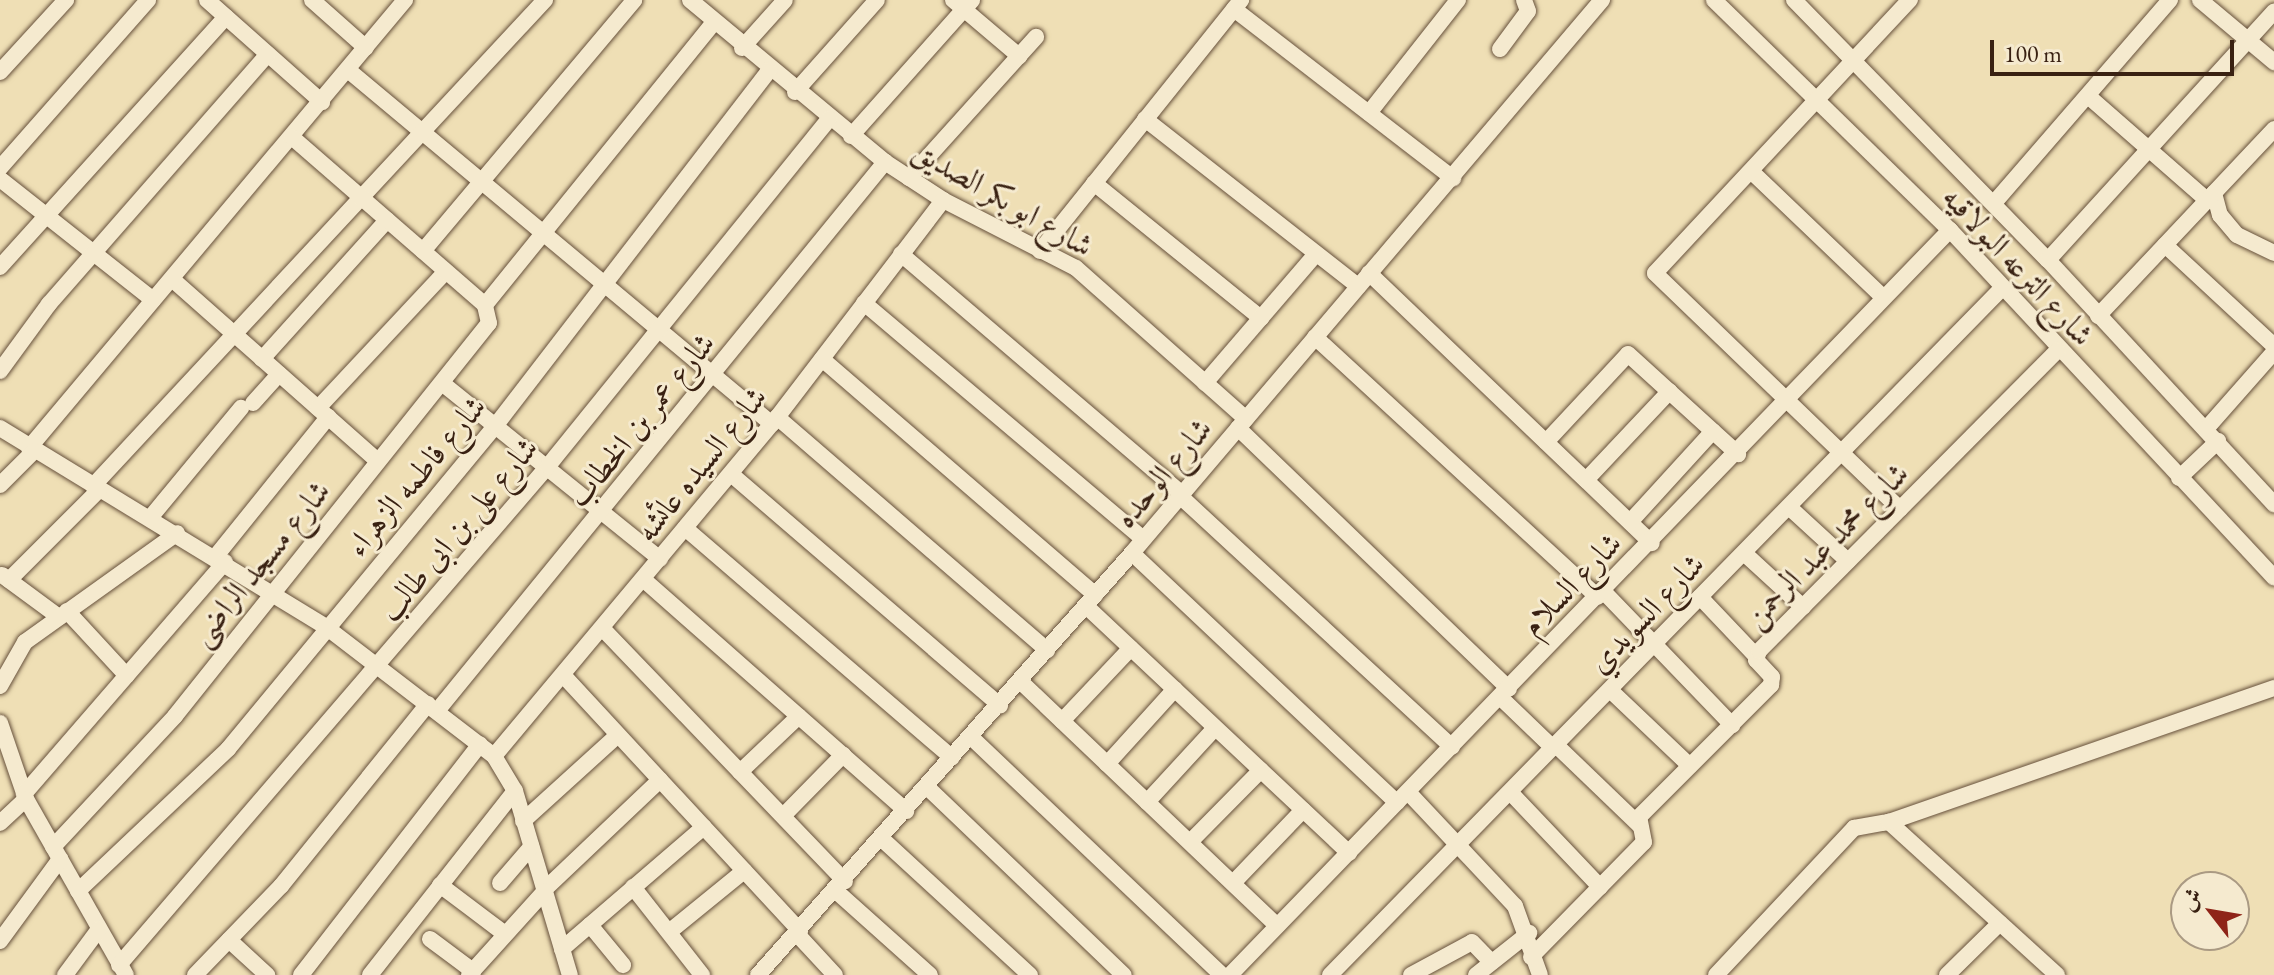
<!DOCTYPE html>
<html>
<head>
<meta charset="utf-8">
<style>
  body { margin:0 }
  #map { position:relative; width:2274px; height:975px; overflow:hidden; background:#efdfb5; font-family:"EB Garamond",Amiri,serif }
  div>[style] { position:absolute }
  .roads { filter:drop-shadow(0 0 2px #66503b) drop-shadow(0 0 2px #66503b) }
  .minor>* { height:16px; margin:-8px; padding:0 8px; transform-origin:8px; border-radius:8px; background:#f5eacf }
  span { translate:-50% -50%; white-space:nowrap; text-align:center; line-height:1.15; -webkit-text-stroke:6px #f5eacf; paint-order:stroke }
  .street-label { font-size:32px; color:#392112 }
  .north { position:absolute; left:2170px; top:871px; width:80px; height:80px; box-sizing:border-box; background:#f5eacf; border:2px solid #aa9a83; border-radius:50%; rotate:301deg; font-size:22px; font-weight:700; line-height:32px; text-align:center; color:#392112 }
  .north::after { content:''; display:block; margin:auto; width:28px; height:36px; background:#8f2418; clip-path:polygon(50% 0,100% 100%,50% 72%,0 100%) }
  .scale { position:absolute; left:1990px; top:40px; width:244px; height:36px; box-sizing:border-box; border:4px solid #392112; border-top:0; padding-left:10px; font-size:24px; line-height:28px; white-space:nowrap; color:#392112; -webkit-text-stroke:6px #f5eacf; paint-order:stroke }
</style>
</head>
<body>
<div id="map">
  <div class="roads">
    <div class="minor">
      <i style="left:207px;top:0;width:154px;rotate:41.6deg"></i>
      <i style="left:312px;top:0;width:72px;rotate:41.6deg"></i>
      <i style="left:690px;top:0;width:254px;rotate:39.7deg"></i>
      <i style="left:885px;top:162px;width:69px;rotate:33.2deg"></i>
      <i style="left:943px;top:200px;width:149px;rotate:27.1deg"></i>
      <i style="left:1076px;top:268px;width:227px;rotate:41.6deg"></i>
      <i style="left:953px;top:0;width:87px;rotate:40.3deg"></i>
      <i style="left:1714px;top:0;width:330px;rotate:44.3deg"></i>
      <i style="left:1950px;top:230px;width:475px;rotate:47deg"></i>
      <i style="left:1794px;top:0;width:363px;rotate:45.7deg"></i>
      <i style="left:2048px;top:260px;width:333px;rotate:47.2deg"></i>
      <i style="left:2200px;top:0;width:97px;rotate:40deg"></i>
      <i style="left:1234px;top:9px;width:277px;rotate:37.7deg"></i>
      <i style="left:742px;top:48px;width:64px;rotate:-48.1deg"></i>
      <i style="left:1500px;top:49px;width:47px;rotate:-53.6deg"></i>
      <i style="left:1528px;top:11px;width:12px;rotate:-110deg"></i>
      <i style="left:348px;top:70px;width:552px;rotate:39.86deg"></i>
      <i style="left:0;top:72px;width:98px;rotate:-47.5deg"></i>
      <i style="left:795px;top:92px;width:123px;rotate:-48.3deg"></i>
      <i style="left:2088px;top:96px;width:158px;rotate:41.2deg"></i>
      <i style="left:1369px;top:113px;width:144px;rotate:-51.8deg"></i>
      <i style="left:1145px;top:119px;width:271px;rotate:38.1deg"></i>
      <i style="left:851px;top:136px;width:182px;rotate:-48.3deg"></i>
      <i style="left:0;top:168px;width:224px;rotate:-48.6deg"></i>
      <i style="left:1752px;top:172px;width:181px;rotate:43.7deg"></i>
      <i style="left:909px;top:178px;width:190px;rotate:-48deg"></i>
      <i style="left:0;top:179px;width:195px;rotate:38.3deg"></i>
      <i style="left:1094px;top:183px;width:215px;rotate:39deg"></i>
      <i style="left:2214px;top:193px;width:23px;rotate:75deg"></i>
      <i style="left:2220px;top:215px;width:26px;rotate:50deg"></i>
      <i style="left:2237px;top:235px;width:41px;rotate:25.9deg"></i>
      <i style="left:1994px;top:203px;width:269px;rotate:-49.1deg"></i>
      <i style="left:2165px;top:245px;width:149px;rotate:42.8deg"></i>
      <i style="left:423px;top:251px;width:328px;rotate:-49.9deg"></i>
      <i style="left:1040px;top:251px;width:322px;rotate:-51.3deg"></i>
      <i style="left:901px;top:254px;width:370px;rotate:40.5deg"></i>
      <i style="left:2048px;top:260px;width:336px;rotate:-47.7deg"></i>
      <i style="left:0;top:267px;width:337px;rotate:-47.9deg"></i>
      <i style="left:1369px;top:273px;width:391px;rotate:43.7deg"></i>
      <i style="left:172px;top:279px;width:275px;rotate:41.5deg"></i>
      <i style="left:864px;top:303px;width:365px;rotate:40.2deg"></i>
      <i style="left:485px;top:305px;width:364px;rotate:-51deg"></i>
      <i style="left:2098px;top:316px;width:257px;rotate:-46.7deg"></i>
      <i style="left:1315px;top:337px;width:384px;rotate:42.6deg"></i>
      <i style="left:262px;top:359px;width:187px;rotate:-48deg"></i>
      <i style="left:822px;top:359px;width:361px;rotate:40.8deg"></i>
      <i style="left:0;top:371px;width:83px;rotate:-53.8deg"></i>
      <i style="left:49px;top:304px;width:332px;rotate:-48.8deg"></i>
      <i style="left:442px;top:383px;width:280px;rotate:38.9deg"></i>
      <i style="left:1205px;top:383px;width:170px;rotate:-49.3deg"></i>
      <i style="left:253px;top:403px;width:39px;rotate:-48deg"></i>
      <i style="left:318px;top:408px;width:187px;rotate:-46.9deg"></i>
      <i style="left:777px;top:417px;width:357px;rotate:40.8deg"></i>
      <i style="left:0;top:428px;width:382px;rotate:31.4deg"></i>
      <i style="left:326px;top:627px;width:212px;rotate:37.5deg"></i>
      <i style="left:494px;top:756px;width:41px;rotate:59deg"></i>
      <i style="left:515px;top:791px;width:192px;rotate:73.4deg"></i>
      <i style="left:1238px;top:428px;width:376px;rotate:43.9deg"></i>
      <i style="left:2206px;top:429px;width:103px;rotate:-48.6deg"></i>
      <i style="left:1546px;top:442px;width:120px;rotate:-47deg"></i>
      <i style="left:1628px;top:354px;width:149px;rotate:42.3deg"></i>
      <i style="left:29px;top:448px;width:585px;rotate:-49.99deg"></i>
      <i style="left:731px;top:474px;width:355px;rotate:40.7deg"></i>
      <i style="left:2179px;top:478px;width:54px;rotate:-43.5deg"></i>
      <i style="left:1586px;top:480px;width:122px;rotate:-46.7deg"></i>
      <i style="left:0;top:485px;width:48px;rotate:-45deg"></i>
      <i style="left:93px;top:486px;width:664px;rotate:-47.08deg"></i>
      <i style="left:1180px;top:496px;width:370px;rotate:42.7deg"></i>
      <i style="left:1789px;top:507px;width:80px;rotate:42.5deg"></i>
      <i style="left:1900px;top:509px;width:340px;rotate:-136.1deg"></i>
      <i style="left:1655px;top:273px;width:374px;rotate:-47deg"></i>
      <i style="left:150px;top:518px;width:143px;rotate:-50.4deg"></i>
      <i style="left:1630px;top:522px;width:123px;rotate:-47.6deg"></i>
      <i style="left:685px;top:528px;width:352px;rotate:40.7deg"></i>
      <i style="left:1132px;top:553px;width:364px;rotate:43.3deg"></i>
      <i style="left:1744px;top:553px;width:80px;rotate:42.5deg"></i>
      <i style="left:216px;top:556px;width:179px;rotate:-51.1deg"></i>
      <i style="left:2px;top:575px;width:71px;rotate:36.4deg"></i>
      <i style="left:643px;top:579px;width:351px;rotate:41.4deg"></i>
      <i style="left:9px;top:580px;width:127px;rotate:-45deg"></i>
      <i style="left:1604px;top:592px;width:185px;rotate:46.1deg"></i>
      <i style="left:1700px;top:597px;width:81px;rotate:46.5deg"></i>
      <i style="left:1086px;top:606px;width:361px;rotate:43.2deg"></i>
      <i style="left:67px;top:611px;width:88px;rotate:47.3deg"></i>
      <i style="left:602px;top:628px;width:351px;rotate:46.2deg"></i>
      <i style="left:563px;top:675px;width:349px;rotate:47.2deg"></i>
      <i style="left:1020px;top:681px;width:355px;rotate:43.6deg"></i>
      <i style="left:0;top:686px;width:51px;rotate:-60.4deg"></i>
      <i style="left:25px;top:642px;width:187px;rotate:-35.6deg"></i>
      <i style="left:1610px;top:690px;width:110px;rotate:43.5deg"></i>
      <i style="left:1500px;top:697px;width:74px;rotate:43.9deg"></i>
      <i style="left:437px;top:711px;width:709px;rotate:-50.78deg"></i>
      <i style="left:1062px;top:721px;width:100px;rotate:-46.6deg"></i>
      <i style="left:0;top:723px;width:80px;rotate:71.1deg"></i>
      <i style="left:26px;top:799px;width:202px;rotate:60.4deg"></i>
      <i style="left:971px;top:737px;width:346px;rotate:43.5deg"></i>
      <i style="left:1556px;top:745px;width:115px;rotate:43.9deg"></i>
      <i style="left:494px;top:756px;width:433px;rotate:-50.1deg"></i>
      <i style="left:772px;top:424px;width:282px;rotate:-52.6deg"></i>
      <i style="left:1107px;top:764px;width:101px;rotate:-47.8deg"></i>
      <i style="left:740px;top:772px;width:81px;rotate:-43.5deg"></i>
      <i style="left:927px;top:787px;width:272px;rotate:43.7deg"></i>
      <i style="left:1408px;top:792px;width:156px;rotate:46.8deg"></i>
      <i style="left:1515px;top:906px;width:73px;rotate:70.1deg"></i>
      <i style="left:1510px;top:792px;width:131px;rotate:46.5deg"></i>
      <i style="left:24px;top:794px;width:307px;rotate:-49.1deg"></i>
      <i style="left:1147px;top:802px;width:100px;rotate:-47.4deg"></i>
      <i style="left:783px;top:816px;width:86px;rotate:-45.5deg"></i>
      <i style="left:523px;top:821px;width:128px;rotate:-42.2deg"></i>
      <i style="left:1889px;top:822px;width:227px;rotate:42.3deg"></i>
      <i style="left:0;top:823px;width:35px;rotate:-43deg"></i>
      <i style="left:882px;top:839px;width:201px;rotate:42.6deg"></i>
      <i style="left:1190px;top:842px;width:101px;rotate:-45.4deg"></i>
      <i style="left:53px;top:847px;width:179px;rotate:-47deg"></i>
      <i style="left:175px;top:716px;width:503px;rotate:-51.38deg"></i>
      <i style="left:489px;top:323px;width:18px;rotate:-103deg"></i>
      <i style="left:485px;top:305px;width:256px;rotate:-139deg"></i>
      <i style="left:500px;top:883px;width:48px;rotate:-49.3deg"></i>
      <i style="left:1233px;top:883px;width:101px;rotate:-46.2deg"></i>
      <i style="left:440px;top:885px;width:81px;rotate:37deg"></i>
      <i style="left:633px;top:887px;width:112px;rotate:51.9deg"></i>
      <i style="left:544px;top:890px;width:160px;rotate:-43.5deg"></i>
      <i style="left:78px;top:891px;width:207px;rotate:-43.4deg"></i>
      <i style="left:228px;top:749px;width:420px;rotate:-50.4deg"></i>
      <i style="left:496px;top:425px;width:447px;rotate:-52.4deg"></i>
      <i style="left:836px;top:891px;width:126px;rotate:41.8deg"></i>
      <i style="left:590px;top:925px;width:52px;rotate:50.5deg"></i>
      <i style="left:669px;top:932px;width:97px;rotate:-39.1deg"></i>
      <i style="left:797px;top:934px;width:56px;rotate:47.2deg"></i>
      <i style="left:430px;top:939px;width:54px;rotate:36.7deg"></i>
      <i style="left:229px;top:940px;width:52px;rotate:42.6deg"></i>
      <i style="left:0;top:941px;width:102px;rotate:-53.8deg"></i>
      <i style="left:562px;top:949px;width:187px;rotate:-40.7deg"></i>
      <i style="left:1531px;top:957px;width:161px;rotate:-45.5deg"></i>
      <i style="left:1644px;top:842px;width:25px;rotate:-101deg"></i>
      <i style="left:1639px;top:817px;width:187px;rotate:-45deg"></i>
      <i style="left:1771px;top:685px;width:8px;rotate:-83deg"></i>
      <i style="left:1772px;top:677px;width:23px;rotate:-133deg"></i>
      <i style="left:1756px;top:660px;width:9px;rotate:-72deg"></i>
      <i style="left:1759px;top:651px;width:423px;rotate:-45.2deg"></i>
      <i style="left:119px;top:965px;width:658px;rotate:-49.31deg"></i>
      <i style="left:548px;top:466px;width:447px;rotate:-51deg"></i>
      <i style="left:65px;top:975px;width:57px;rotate:-53.5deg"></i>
      <i style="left:195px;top:975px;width:124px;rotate:-46deg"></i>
      <i style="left:281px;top:886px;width:234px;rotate:-51.1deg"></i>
      <i style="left:301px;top:975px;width:292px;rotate:-52.2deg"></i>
      <i style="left:370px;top:975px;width:234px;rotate:-51.8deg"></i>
      <i style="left:469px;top:975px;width:113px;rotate:-47.9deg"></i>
      <i style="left:758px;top:975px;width:564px;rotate:-48.45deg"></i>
      <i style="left:1132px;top:553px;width:726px;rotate:-49.64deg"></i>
      <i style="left:1230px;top:975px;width:1036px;rotate:-45.98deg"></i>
      <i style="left:1330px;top:975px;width:961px;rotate:-45.63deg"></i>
      <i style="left:1411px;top:975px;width:69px;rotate:-28.4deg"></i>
      <i style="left:1472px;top:942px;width:28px;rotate:46deg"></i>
      <i style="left:1476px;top:975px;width:68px;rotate:-38.4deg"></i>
      <i style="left:1716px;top:975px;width:202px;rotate:-46.8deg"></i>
      <i style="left:1854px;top:828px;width:36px;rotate:-10deg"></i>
      <i style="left:1889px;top:822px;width:408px;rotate:-19.2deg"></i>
      <i style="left:1947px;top:975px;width:74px;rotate:-44.5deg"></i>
    </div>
  </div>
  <div class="street-label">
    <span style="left:1003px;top:198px;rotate:30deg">شارع ابو بكر الصديق</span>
    <span style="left:2018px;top:266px;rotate:47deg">شارع الترعه البولاقيه</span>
    <span style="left:641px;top:420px;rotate:-51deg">شارع عمر بن الخطاب</span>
    <span style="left:701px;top:464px;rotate:-51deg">شارع السيده عائشه</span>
    <span style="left:1163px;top:473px;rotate:-50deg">شارع الوحده</span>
    <span style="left:416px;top:476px;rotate:-50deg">شارع فاطمه الزهراء</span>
    <span style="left:458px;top:529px;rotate:-50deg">شارع على بن ابى طالب</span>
    <span style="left:1826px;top:545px;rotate:-45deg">شارع محمد عبد الرحمن</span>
    <span style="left:260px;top:563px;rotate:-51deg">شارع مسجد الراضى</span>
    <span style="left:1571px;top:584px;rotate:-46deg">شارع السلام</span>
    <span style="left:1646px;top:613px;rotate:-46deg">شارع السويدي</span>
  </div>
  <div class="north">ش</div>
  <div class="scale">100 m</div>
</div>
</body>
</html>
